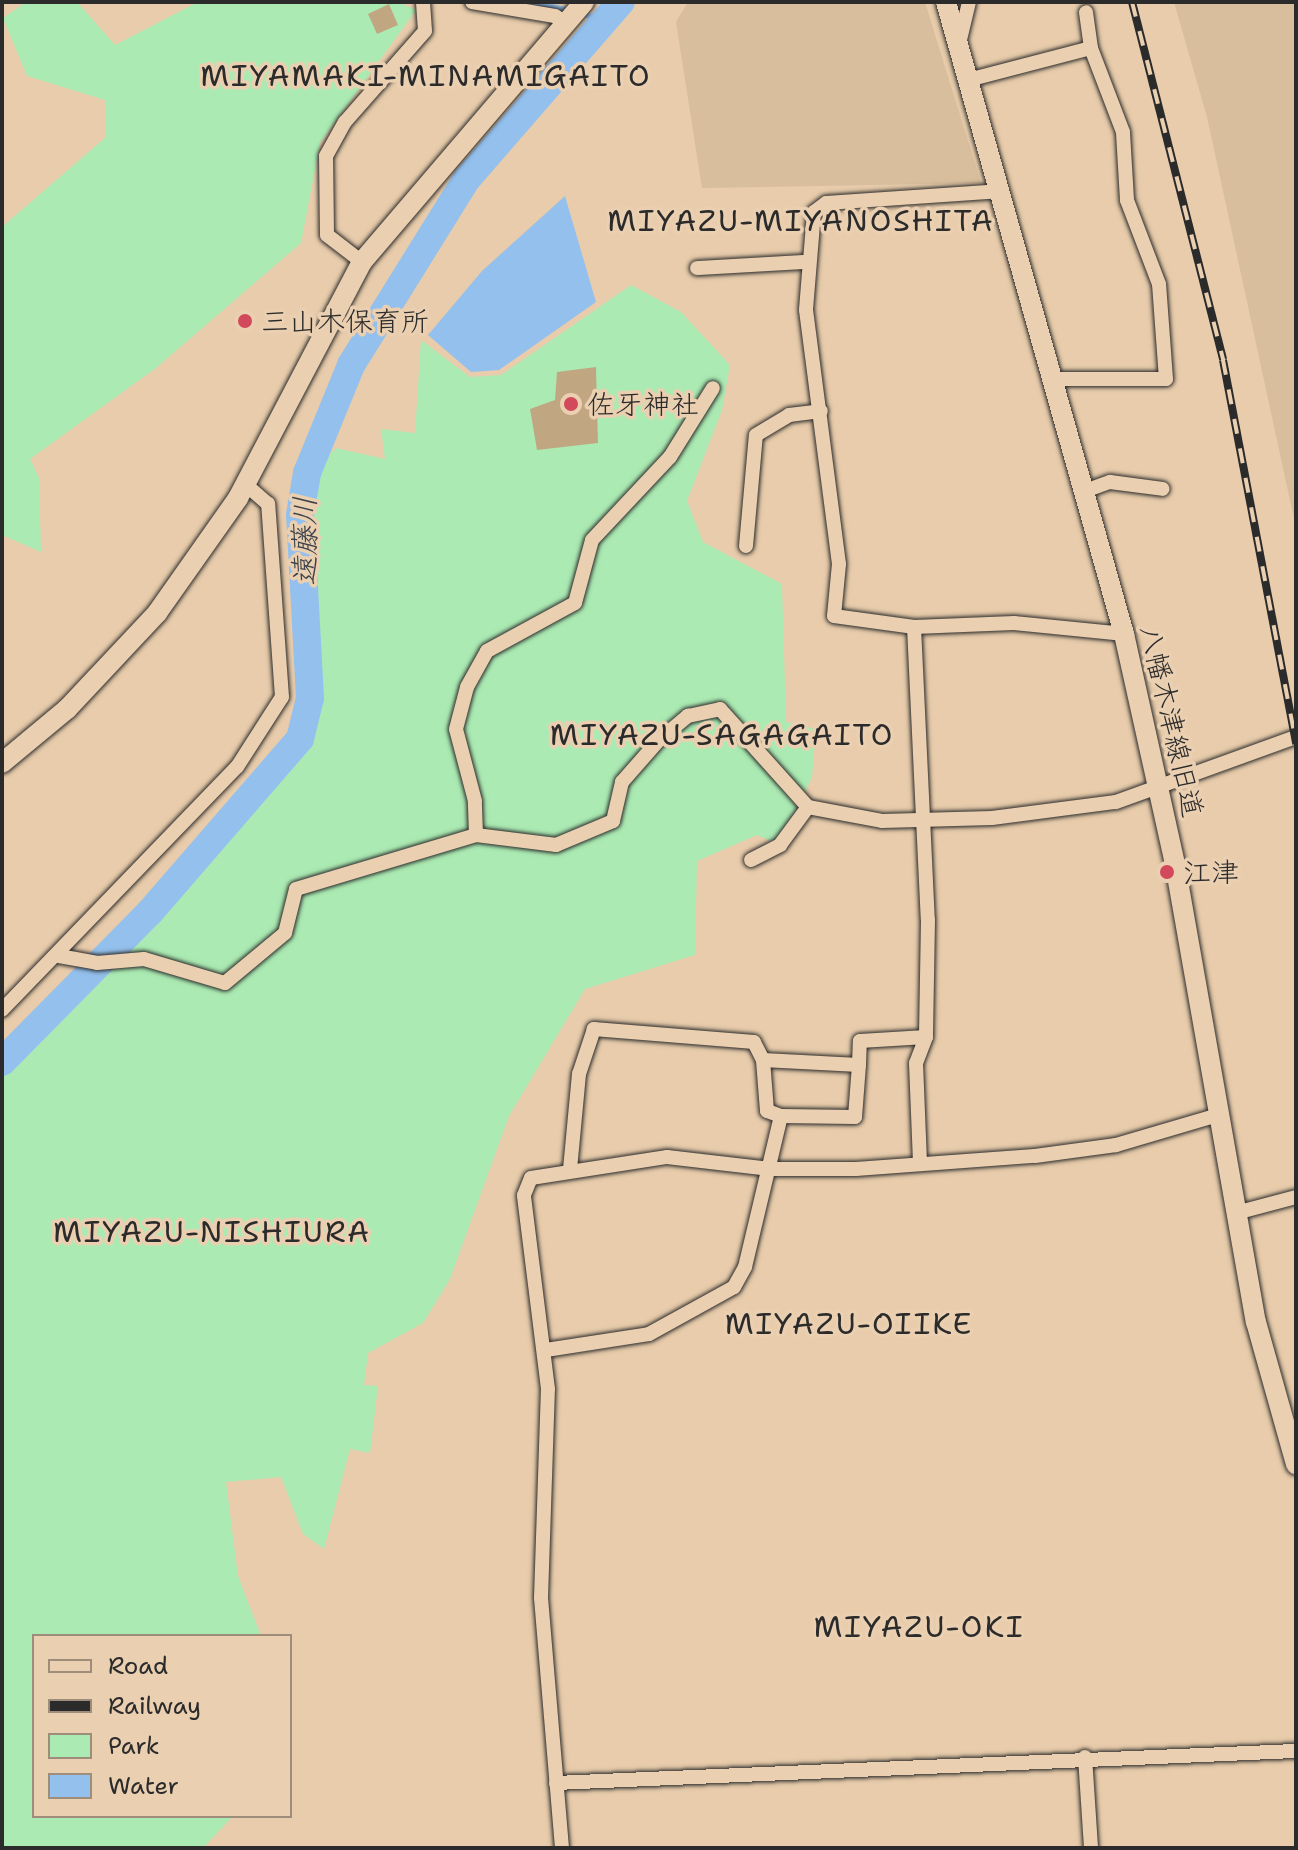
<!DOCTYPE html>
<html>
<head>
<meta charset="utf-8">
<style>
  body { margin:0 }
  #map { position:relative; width:1298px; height:1850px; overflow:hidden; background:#e8ccab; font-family:"Shantell Sans","Klee One",sans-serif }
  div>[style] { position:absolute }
  .built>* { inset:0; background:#d8be9c }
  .green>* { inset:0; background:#abebb3 }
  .water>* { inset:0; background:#94c0ed }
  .stream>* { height:5px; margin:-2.5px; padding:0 2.5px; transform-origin:2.5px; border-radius:2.5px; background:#94c0ed }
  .river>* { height:28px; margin:-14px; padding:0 14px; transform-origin:14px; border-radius:14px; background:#94c0ed }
  .building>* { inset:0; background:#c0a781 }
  .roads { filter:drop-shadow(0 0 2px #2b2b2b) drop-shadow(0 0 2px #2b2b2b) }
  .street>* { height:14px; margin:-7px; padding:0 7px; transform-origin:7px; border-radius:7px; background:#eacfb1 }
  .secondary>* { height:20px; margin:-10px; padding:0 10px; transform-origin:10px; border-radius:10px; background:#eacfb1 }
  .rail>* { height:8px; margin-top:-4px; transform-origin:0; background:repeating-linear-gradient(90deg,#eacfb1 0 15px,#2b2b2b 0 30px); box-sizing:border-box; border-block:2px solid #2b2b2b }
  .dots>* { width:22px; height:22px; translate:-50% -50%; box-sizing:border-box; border:4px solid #eacfb1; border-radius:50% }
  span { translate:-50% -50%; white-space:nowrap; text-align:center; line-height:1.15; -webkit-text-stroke:7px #eacfb1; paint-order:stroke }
  .poi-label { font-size:28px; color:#2b2b2b }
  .left { translate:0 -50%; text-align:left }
  .street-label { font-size:28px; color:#2b2b2b }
  .neighbourhood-label { font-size:30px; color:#2b2b2b; letter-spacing:2px }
  .water-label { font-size:30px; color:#3b4148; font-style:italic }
  .frame { position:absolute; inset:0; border:4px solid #2b2b2b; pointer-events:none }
  .legend { position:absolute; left:32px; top:1634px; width:260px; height:184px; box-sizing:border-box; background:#eacfb1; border:2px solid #9e8d7b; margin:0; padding:10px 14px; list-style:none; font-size:24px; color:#2b2b2b }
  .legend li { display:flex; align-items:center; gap:16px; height:40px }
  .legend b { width:40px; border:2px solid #9e8d7b }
</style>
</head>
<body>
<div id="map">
  <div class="built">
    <i style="clip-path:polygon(688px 2px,925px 2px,981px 183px,702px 188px,676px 22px)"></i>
    <i style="clip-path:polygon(1174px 2px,1296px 2px,1296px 528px,1207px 117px)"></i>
  </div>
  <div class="green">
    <i style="clip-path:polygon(26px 2px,77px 2px,115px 45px,198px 2px,398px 2px,416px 10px,320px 143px,301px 243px,156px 368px,30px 459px,39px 478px,41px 552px,2px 535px,2px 227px,106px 137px,105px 100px,27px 76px,3px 18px)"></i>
    <i style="clip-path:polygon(631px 285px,681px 312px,730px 365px,722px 410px,687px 501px,703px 542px,782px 584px,786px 722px,816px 729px,812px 777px,780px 845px,757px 835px,697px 861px,695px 955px,585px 989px,509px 1116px,450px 1279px,423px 1323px,368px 1353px,364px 1385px,378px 1386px,370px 1453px,350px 1449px,324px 1549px,303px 1534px,281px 1477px,226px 1482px,238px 1576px,261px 1636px,34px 1636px,34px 1816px,233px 1816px,203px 1848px,2px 1848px,2px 1070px,158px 918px,304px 748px,316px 693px,307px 513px,317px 468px,336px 448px,385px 459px,381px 429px,415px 433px,421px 340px,470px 377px,501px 375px)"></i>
  </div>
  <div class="water">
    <i style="clip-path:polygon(565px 196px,596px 302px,499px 370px,471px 372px,428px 335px,482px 271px)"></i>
  </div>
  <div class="stream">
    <i style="left:533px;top:2px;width:39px;rotate:12deg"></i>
    <i style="left:580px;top:13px;width:26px;rotate:16deg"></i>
  </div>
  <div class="river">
    <i style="left:2px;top:1062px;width:211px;rotate:-45.4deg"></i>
    <i style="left:150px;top:912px;width:229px;rotate:-49.1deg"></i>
    <i style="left:300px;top:739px;width:42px;rotate:-76.3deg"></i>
    <i style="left:310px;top:698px;width:183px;rotate:-93.1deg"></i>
    <i style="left:300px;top:515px;width:43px;rotate:-80.5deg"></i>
    <i style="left:307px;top:473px;width:117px;rotate:-67.8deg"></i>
    <i style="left:351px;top:365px;width:218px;rotate:-58.1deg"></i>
    <i style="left:466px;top:180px;width:236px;rotate:-49deg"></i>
  </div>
  <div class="building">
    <i style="clip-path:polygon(389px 4px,398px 25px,377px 34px,368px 14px)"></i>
    <i style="clip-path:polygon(596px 367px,598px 443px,537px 450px,530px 409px,555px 400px,557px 372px)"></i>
  </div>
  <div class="roads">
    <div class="street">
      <i style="left:472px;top:2px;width:84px;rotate:9.6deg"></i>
      <i style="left:555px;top:16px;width:13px;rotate:32deg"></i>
      <i style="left:959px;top:44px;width:43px;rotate:-76.6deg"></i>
      <i style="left:968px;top:80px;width:127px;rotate:-14.6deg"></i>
      <i style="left:1002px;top:191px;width:176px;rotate:176.1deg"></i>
      <i style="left:826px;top:203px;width:15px;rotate:143deg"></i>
      <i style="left:814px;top:212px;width:98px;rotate:94.7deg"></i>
      <i style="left:806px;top:310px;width:256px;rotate:82.6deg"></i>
      <i style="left:839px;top:564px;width:52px;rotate:95.5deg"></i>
      <i style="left:834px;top:616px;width:81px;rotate:7.8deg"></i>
      <i style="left:914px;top:627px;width:100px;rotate:-2.3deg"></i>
      <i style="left:1014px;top:623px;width:111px;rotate:5.7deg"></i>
      <i style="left:362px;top:262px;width:44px;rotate:-142.4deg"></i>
      <i style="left:327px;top:235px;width:79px;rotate:-90.7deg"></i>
      <i style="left:326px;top:156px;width:39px;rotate:-61deg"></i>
      <i style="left:345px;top:122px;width:121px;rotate:-48.7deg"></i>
      <i style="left:425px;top:31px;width:29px;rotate:-94deg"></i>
      <i style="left:697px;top:268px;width:108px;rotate:-3.2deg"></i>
      <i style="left:1050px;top:379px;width:116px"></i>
      <i style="left:1166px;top:379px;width:95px;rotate:-94.2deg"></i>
      <i style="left:1159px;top:284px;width:90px;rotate:-110.9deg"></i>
      <i style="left:1127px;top:200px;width:68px;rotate:-93.4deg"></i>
      <i style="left:1123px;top:132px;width:90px;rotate:-110.9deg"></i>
      <i style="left:1091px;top:48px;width:36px;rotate:-98deg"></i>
      <i style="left:1082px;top:492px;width:30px;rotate:-20deg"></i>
      <i style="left:1110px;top:482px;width:53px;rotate:7.5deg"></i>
      <i style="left:746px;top:546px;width:111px;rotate:-84.9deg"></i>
      <i style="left:756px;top:435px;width:39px;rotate:-31deg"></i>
      <i style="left:789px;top:415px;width:32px;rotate:-7deg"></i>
      <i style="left:914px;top:627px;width:293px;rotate:87.3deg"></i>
      <i style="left:928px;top:920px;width:117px;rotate:91deg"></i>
      <i style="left:926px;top:1037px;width:28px;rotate:111deg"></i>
      <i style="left:916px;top:1063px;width:100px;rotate:87.7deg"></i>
      <i style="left:476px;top:835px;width:34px;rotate:-92deg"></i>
      <i style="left:475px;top:801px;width:74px;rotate:-104.8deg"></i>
      <i style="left:456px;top:729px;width:43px;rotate:-75.3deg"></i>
      <i style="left:467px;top:687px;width:41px;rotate:-60.9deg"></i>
      <i style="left:487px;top:651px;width:100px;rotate:-28.6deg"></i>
      <i style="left:575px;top:603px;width:65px;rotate:-74.9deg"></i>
      <i style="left:592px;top:540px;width:114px;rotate:-46.8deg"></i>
      <i style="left:670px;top:457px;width:81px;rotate:-58.1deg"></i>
      <i style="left:751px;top:860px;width:33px;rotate:-27deg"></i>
      <i style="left:780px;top:845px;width:47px;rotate:-53.6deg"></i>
      <i style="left:59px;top:956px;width:39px;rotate:10deg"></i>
      <i style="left:97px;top:963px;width:47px;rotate:-4.9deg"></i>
      <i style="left:144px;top:959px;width:84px;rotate:16.5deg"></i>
      <i style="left:225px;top:983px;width:78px;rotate:-39.8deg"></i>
      <i style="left:285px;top:933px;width:45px;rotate:-76deg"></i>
      <i style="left:296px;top:889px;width:188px;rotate:-16.7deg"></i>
      <i style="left:476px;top:835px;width:81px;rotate:7.1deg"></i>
      <i style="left:556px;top:845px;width:62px;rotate:-22.8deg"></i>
      <i style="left:613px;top:821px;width:40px;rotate:-77deg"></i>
      <i style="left:622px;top:782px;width:56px;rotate:-48.6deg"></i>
      <i style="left:659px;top:740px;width:38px;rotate:-40deg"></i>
      <i style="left:688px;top:716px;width:33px;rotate:-12deg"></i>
      <i style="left:720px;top:709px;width:132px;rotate:48.1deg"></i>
      <i style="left:808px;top:807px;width:75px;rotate:10.7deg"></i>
      <i style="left:882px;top:821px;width:110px;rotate:-1.6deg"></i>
      <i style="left:992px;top:818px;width:125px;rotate:-7.4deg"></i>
      <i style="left:1116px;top:802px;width:191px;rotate:-19.9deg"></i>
      <i style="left:2px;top:1010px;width:338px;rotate:-46deg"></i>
      <i style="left:237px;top:767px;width:83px;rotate:-57.3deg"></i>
      <i style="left:282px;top:697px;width:194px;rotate:-94.1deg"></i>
      <i style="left:268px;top:504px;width:30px;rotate:-139deg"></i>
      <i style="left:763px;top:1060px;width:96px;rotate:3deg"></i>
      <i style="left:859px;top:1065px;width:52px;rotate:94.4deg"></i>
      <i style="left:855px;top:1117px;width:74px;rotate:-179.2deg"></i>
      <i style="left:859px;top:1065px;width:24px;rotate:-88deg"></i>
      <i style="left:860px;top:1041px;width:66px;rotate:-3.5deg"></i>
      <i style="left:1236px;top:1213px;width:62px;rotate:-14.9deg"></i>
      <i style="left:546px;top:1350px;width:104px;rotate:-8.8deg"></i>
      <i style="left:649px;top:1334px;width:97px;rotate:-28.9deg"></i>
      <i style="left:734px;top:1287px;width:23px;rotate:-61deg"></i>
      <i style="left:745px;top:1267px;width:155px;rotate:-76.6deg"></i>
      <i style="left:781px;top:1116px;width:15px;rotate:-160deg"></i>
      <i style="left:767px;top:1111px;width:51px;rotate:-94.5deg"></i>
      <i style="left:763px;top:1060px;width:20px;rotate:-117deg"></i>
      <i style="left:754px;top:1042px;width:161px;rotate:-175.4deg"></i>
      <i style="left:594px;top:1029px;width:47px;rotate:108.4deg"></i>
      <i style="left:579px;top:1074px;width:95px;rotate:95.4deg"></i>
      <i style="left:1085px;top:1757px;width:91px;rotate:86.2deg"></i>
      <i style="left:556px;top:1783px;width:741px;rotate:-2.48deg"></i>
      <i style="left:562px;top:1848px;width:251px;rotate:-94.8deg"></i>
      <i style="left:541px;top:1598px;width:209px;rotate:-88.1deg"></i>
      <i style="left:548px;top:1389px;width:195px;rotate:-97.1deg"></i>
      <i style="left:524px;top:1195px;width:18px;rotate:-68deg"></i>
      <i style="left:531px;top:1178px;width:138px;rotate:-8.8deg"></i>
      <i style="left:667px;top:1157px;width:104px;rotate:6.6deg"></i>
      <i style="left:770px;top:1169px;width:86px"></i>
      <i style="left:856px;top:1169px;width:179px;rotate:-4.2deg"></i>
      <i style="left:1035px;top:1156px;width:82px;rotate:-7.7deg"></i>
      <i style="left:1116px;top:1145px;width:106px;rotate:-16.4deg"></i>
    </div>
    <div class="secondary">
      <i style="left:946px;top:2px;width:657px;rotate:74.27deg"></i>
      <i style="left:1124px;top:634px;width:236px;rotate:77.5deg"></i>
      <i style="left:1175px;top:864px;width:465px;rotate:80deg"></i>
      <i style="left:1256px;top:1322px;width:148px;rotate:74.3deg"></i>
      <i style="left:2px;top:763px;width:85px;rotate:-39.7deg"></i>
      <i style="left:67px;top:709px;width:132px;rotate:-46.8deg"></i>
      <i style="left:157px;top:613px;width:141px;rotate:-54.8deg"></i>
      <i style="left:238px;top:498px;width:267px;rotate:-62.3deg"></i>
      <i style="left:362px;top:262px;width:342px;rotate:-49.5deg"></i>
    </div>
  </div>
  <div class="rail">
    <i style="left:1132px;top:2px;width:369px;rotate:75.7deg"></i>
    <i style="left:1223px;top:360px;width:391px;rotate:79.2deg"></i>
  </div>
  <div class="dots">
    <i style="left:245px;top:321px;background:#d1495b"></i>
    <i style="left:571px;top:404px;background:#d1495b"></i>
    <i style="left:1167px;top:872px;background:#d1495b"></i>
  </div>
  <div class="poi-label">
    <span class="left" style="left:261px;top:321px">三山木保育所</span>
    <span class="left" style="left:587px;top:404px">佐牙神社</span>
    <span class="left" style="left:1183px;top:872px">江津</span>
  </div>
  <div class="street-label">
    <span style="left:1172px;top:721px;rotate:77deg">八幡木津線旧道</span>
  </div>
  <div class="neighbourhood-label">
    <span style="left:426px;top:76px">MIYAMAKI-MINAMIGAITO</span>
    <span style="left:801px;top:221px">MIYAZU-MIYANOSHITA</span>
    <span style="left:722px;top:735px">MIYAZU-SAGAGAITO</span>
    <span style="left:212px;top:1232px">MIYAZU-NISHIURA</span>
    <span style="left:849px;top:1324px">MIYAZU-OIIKE</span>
    <span style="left:919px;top:1627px">MIYAZU-OKI</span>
  </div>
  <div class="water-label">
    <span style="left:305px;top:541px;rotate:-90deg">遠藤川</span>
  </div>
  <div class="frame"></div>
  <ul class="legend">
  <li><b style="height:10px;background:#eacfb1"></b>Road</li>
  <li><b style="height:10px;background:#2b2b2b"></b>Railway</li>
  <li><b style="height:22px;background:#abebb3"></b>Park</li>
  <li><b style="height:22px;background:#94c0ed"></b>Water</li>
  </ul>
</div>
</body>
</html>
